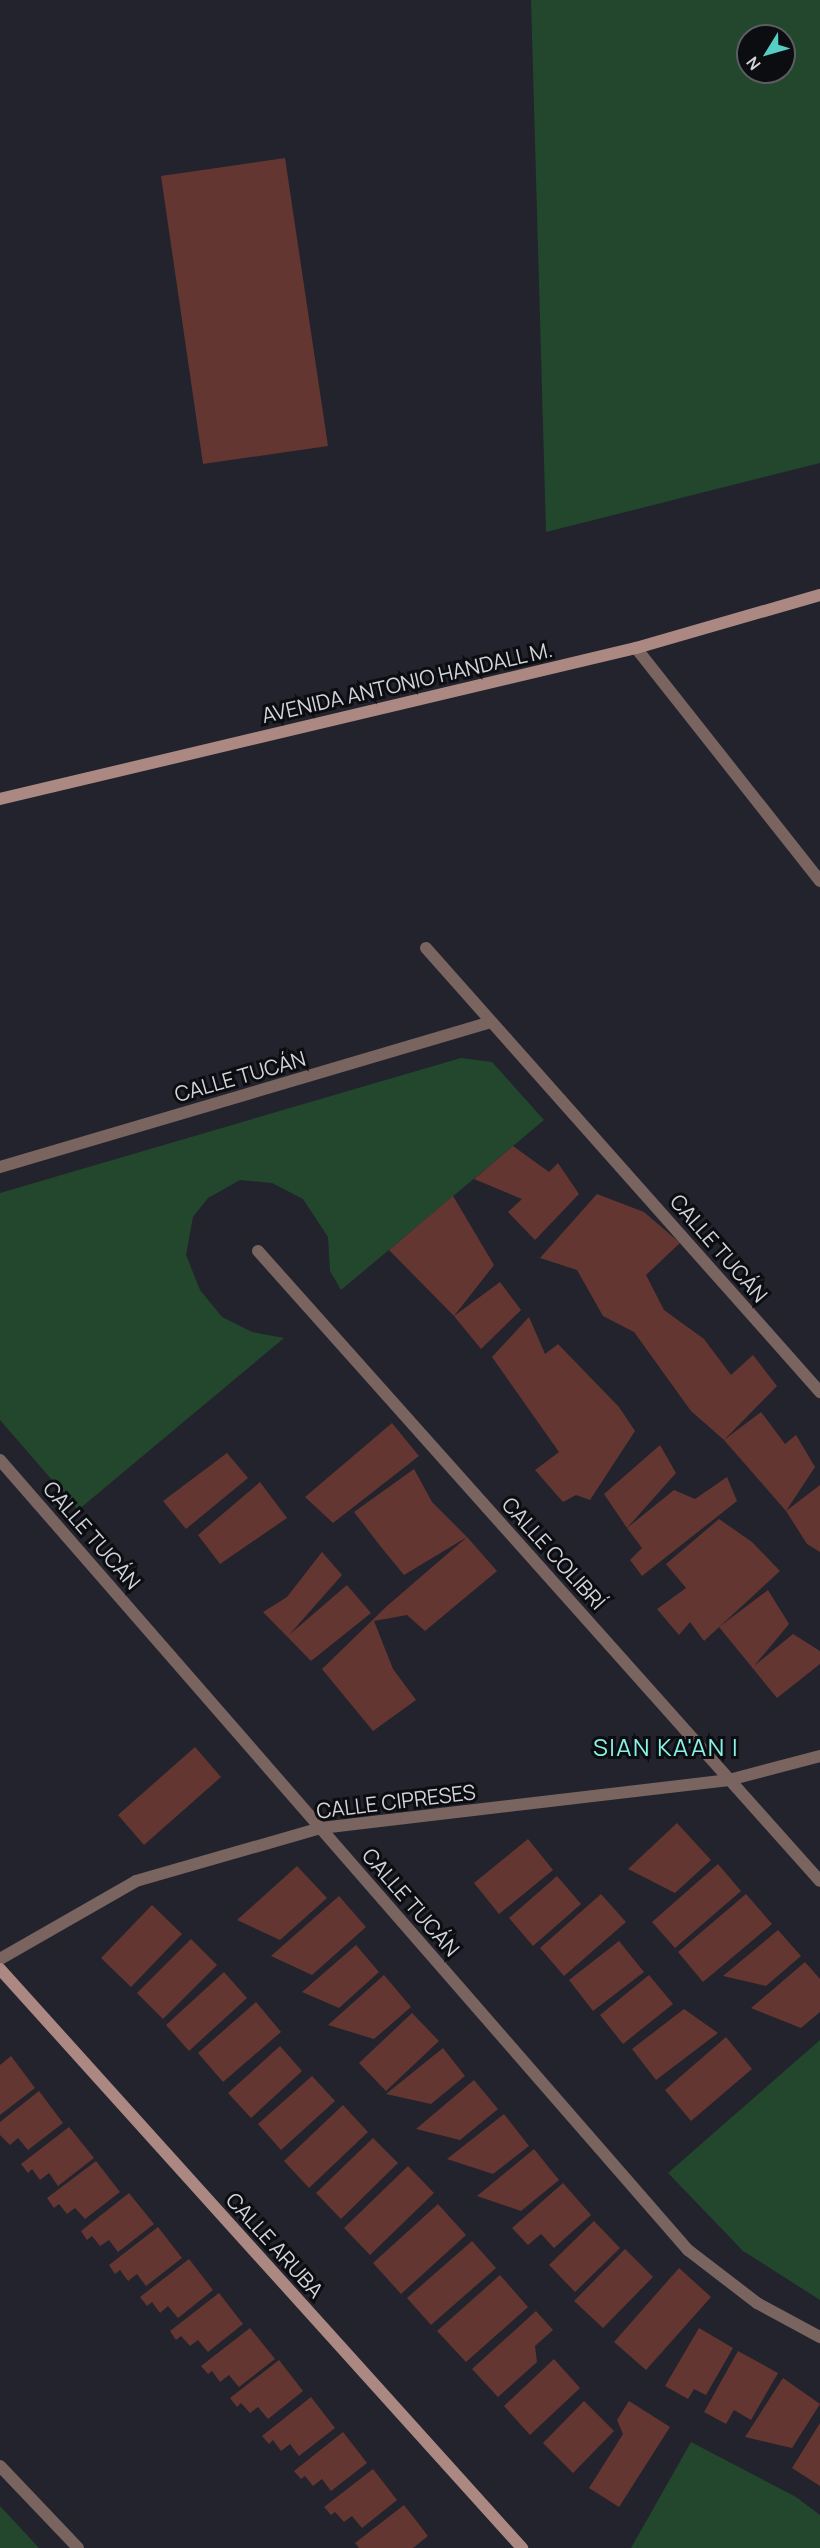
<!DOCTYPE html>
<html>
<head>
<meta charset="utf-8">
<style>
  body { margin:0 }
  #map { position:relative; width:820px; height:2548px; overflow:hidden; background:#22232c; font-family:Manrope,sans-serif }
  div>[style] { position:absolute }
  .green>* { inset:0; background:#22472d }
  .building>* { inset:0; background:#643631 }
  .street>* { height:12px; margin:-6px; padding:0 6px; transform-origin:6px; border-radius:6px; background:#7a6460 }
  .secondary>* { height:12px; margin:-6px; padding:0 6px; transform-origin:6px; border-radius:6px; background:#ac8883 }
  span { translate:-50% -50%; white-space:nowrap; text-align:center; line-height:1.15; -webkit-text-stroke:6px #0c0d11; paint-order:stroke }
  .street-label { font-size:21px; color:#d3d4da }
  .quarter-label { font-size:24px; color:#88f2e8; letter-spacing:1.5px }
  .north { position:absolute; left:736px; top:24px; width:60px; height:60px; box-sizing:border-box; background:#0c0d11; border:2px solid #5c5d61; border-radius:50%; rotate:233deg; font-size:16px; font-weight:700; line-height:24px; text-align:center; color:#d3d4da }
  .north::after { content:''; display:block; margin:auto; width:21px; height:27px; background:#56cec4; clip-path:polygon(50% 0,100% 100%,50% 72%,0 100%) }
</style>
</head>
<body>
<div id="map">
  <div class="green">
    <i style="clip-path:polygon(evenodd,531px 0,820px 0,820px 463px,546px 532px,531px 0,748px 36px,784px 36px,784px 72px,748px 72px,748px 36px)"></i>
    <i style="clip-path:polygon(461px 1058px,492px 1062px,544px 1120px,341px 1290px,330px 1271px,328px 1237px,303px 1199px,272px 1183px,240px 1180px,208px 1198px,193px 1217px,186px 1255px,200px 1290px,222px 1317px,252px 1332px,284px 1338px,78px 1510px,0 1420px,0 1193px)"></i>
    <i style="clip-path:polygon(820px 2040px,820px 2300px,743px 2251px,668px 2173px)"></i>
    <i style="clip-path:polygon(691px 2442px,796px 2497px,820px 2515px,820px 2548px,631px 2548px)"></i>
    <i style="clip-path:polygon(0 2506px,39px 2548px,0 2548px)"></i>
  </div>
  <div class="building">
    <i style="clip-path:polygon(285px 158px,328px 446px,203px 464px,161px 176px)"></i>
    <i style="clip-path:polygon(513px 1146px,549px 1172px,558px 1163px,579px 1194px,535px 1240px,508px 1212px,522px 1199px,474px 1179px)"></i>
    <i style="clip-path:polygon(597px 1194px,644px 1212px,680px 1243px,646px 1275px,664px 1310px,704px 1339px,731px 1375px,753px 1355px,777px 1386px,724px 1440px,761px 1412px,785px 1444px,796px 1435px,815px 1467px,786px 1511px,820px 1485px,820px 1552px,807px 1544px,786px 1511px,724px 1440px,691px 1411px,634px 1332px,603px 1316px,577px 1270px,540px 1258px)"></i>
    <i style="clip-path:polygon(453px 1196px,494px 1265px,454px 1316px,389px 1250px)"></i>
    <i style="clip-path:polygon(500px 1282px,521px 1310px,481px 1349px,454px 1316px)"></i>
    <i style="clip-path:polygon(529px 1317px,545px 1354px,558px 1344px,619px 1407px,635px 1431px,590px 1500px,576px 1495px,563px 1502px,535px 1470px,559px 1452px,492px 1357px)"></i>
    <i style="clip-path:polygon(392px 1423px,419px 1456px,333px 1523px,305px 1497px)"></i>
    <i style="clip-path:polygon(660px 1445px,676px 1473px,627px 1528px,604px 1494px)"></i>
    <i style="clip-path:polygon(227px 1453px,248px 1478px,186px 1529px,163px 1501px)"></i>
    <i style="clip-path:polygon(414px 1469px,432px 1502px,467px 1537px,497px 1571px,425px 1631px,407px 1615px,374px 1621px,393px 1669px,416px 1700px,373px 1731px,322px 1669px,387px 1606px,467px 1537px,404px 1575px,381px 1547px,354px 1512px)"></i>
    <i style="clip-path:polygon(727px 1477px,737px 1501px,642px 1576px,630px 1560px,642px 1548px,627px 1528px,674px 1490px,695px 1499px)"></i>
    <i style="clip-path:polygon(260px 1482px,287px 1518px,220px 1564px,198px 1535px)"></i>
    <i style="clip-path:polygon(719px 1519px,752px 1542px,780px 1571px,704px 1641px,690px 1622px,679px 1635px,657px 1609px,686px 1588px,666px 1564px)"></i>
    <i style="clip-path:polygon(322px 1552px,342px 1575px,289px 1635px,347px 1585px,371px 1613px,311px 1661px,263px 1612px,287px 1597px)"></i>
    <i style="clip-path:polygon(768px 1590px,789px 1624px,754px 1666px,793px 1634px,820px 1651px,820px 1664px,777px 1698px,719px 1627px)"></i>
    <i style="clip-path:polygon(195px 1747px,221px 1777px,144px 1845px,118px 1815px)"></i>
    <i style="clip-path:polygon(677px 1823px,711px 1860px,675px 1893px,628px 1869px)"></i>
    <i style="clip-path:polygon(528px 1839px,553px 1870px,499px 1914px,474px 1883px)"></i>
    <i style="clip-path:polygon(718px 1864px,741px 1891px,675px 1948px,652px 1922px)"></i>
    <i style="clip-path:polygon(297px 1866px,327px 1898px,280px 1940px,237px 1920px)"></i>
    <i style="clip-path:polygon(557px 1876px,581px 1904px,533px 1946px,509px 1918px)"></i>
    <i style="clip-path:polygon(601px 1894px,626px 1922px,564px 1976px,540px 1948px)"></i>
    <i style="clip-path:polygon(746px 1894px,772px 1924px,703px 1982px,678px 1952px)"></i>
    <i style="clip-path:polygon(339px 1896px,366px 1927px,312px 1975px,271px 1956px)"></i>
    <i style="clip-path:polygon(152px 1905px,182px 1934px,131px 1987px,101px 1958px)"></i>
    <i style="clip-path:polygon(778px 1930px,801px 1956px,766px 1986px,723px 1976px)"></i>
    <i style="clip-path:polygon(191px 1939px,217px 1965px,163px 2019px,137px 1993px)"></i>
    <i style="clip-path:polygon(619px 1941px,644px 1972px,593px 2011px,569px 1980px)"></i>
    <i style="clip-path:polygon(356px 1945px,379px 1972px,339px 2008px,302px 1992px)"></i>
    <i style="clip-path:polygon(805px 1962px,820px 1979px,820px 2012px,801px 2028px,751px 2008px)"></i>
    <i style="clip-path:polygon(224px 1972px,247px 1998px,189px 2051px,166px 2025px)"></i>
    <i style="clip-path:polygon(384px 1975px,411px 2007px,374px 2039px,328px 2025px)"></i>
    <i style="clip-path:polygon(649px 1975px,673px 2004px,623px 2044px,600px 2015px)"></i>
    <i style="clip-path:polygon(256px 2002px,281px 2032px,223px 2082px,198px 2053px)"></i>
    <i style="clip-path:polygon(684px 2009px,718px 2033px,656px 2080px,632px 2049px)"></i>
    <i style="clip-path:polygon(412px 2013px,439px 2041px,386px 2091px,359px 2063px)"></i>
    <i style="clip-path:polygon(726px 2037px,752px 2069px,691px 2121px,665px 2090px)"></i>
    <i style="clip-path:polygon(280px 2046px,302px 2071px,251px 2118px,228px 2093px)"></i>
    <i style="clip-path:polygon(443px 2048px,465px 2076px,431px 2104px,386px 2094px)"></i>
    <i style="clip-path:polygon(11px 2056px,35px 2088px,0 2115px,0 2065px)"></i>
    <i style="clip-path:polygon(312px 2076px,335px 2101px,281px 2150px,258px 2124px)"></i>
    <i style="clip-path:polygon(474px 2080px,498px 2109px,460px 2140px,416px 2129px)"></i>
    <i style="clip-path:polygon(39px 2091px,63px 2123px,28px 2150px,18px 2138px,10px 2145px,0 2135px,0 2122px)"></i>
    <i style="clip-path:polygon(343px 2105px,368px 2132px,309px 2188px,284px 2161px)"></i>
    <i style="clip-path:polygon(504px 2114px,529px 2146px,493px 2174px,447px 2159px)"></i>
    <i style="clip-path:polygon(69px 2127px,94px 2158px,58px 2186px,49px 2173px,40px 2180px,32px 2169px,28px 2173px,21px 2164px)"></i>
    <i style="clip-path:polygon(373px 2138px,398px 2163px,341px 2219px,316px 2193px)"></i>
    <i style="clip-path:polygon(534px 2149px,559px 2180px,521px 2211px,477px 2196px)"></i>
    <i style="clip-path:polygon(96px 2161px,120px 2192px,85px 2219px,75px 2208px,67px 2214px,59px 2204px,54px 2208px,47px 2198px)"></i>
    <i style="clip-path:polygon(408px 2166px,434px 2193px,370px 2255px,344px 2228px)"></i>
    <i style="clip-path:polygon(563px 2183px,591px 2215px,554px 2248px,541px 2234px,528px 2245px,512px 2228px)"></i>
    <i style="clip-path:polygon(129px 2193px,154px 2224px,118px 2252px,109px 2240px,100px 2246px,92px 2236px,87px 2240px,81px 2231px)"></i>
    <i style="clip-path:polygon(438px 2204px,466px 2235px,401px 2294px,373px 2263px)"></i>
    <i style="clip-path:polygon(594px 2221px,620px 2248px,575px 2292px,549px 2265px)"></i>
    <i style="clip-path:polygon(158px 2227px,182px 2258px,146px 2286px,137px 2274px,128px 2281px,120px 2270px,115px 2274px,109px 2265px)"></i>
    <i style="clip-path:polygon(472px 2241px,496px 2268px,431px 2325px,407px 2298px)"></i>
    <i style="clip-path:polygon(625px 2249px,653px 2277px,603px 2328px,574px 2301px)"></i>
    <i style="clip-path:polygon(189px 2259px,213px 2290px,178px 2318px,168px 2306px,160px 2313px,152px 2302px,147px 2306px,140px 2297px)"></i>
    <i style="clip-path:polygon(679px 2268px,711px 2297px,646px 2370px,614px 2342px)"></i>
    <i style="clip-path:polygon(500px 2275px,528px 2307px,466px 2362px,437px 2331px)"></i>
    <i style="clip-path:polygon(219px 2293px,243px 2324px,208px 2352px,198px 2340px,190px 2346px,181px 2336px,176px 2340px,170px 2331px)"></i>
    <i style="clip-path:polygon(536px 2311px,553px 2330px,535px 2346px,537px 2362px,498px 2397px,472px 2369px)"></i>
    <i style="clip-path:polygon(250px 2328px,275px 2359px,239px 2387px,229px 2375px,220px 2382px,212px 2371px,208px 2374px,201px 2366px)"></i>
    <i style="clip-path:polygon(699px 2328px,733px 2348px,706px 2395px,694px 2389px,688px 2399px,665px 2386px)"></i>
    <i style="clip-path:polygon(738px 2351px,778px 2373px,751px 2420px,734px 2410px,726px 2424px,704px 2412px)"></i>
    <i style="clip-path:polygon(554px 2359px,580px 2388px,530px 2435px,504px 2406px)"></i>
    <i style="clip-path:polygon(279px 2360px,303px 2391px,268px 2419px,258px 2407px,250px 2413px,241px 2403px,237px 2407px,230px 2398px)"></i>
    <i style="clip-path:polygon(783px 2378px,820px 2404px,792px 2448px,745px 2437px)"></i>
    <i style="clip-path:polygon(311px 2397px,335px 2428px,299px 2456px,290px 2444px,281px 2451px,273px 2440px,269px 2444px,262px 2436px)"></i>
    <i style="clip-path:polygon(584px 2401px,614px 2431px,573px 2473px,543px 2443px)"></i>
    <i style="clip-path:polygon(629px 2401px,670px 2427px,619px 2507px,589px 2488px,623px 2434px,617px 2420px)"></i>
    <i style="clip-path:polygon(820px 2423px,820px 2486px,792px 2468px)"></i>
    <i style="clip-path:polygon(343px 2432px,367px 2463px,331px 2491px,322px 2479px,313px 2486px,305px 2476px,301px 2479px,294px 2471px)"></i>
    <i style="clip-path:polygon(373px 2469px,397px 2500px,362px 2528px,352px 2516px,344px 2522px,335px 2512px,331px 2515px,324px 2507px)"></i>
    <i style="clip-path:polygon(404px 2505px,428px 2536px,413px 2548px,359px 2548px,355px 2543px)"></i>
  </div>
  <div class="street">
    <i style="left:636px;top:648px;width:297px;rotate:51.7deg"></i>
    <i style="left:426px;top:948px;width:594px;rotate:48.41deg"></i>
    <i style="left:0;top:1167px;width:512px;rotate:-16.45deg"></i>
    <i style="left:258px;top:1251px;width:844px;rotate:48.27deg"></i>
    <i style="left:0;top:1460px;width:1048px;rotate:48.95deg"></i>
    <i style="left:688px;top:2250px;width:87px;rotate:37.5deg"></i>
    <i style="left:757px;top:2303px;width:72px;rotate:28.4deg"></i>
    <i style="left:0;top:1959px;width:157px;rotate:-29.8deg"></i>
    <i style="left:136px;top:1881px;width:192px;rotate:-16deg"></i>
    <i style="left:321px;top:1828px;width:411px;rotate:-6.7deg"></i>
    <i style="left:729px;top:1780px;width:94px;rotate:-14.8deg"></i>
    <i style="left:0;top:2466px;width:113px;rotate:46.4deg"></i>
  </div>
  <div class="secondary">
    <i style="left:0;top:799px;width:654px;rotate:-13.36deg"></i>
    <i style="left:636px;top:648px;width:191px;rotate:-16.1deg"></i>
    <i style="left:0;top:1969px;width:780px;rotate:47.96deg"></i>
  </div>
  <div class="street-label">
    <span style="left:407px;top:682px;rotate:-13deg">AVENIDA ANTONIO HANDALL M.</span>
    <span style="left:240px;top:1076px;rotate:-16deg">CALLE TUCÁN</span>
    <span style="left:719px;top:1248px;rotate:49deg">CALLE TUCÁN</span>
    <span style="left:92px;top:1535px;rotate:49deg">CALLE TUCÁN</span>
    <span style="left:554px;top:1553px;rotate:48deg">CALLE COLIBRÍ</span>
    <span style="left:396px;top:1801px;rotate:-7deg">CALLE CIPRESES</span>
    <span style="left:411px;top:1902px;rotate:49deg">CALLE TUCÁN</span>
    <span style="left:275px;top:2245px;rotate:48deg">CALLE ARUBA</span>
  </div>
  <div class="quarter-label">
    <span style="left:666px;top:1747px">SIAN KA'AN I</span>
  </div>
  <div class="north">N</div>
</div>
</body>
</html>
